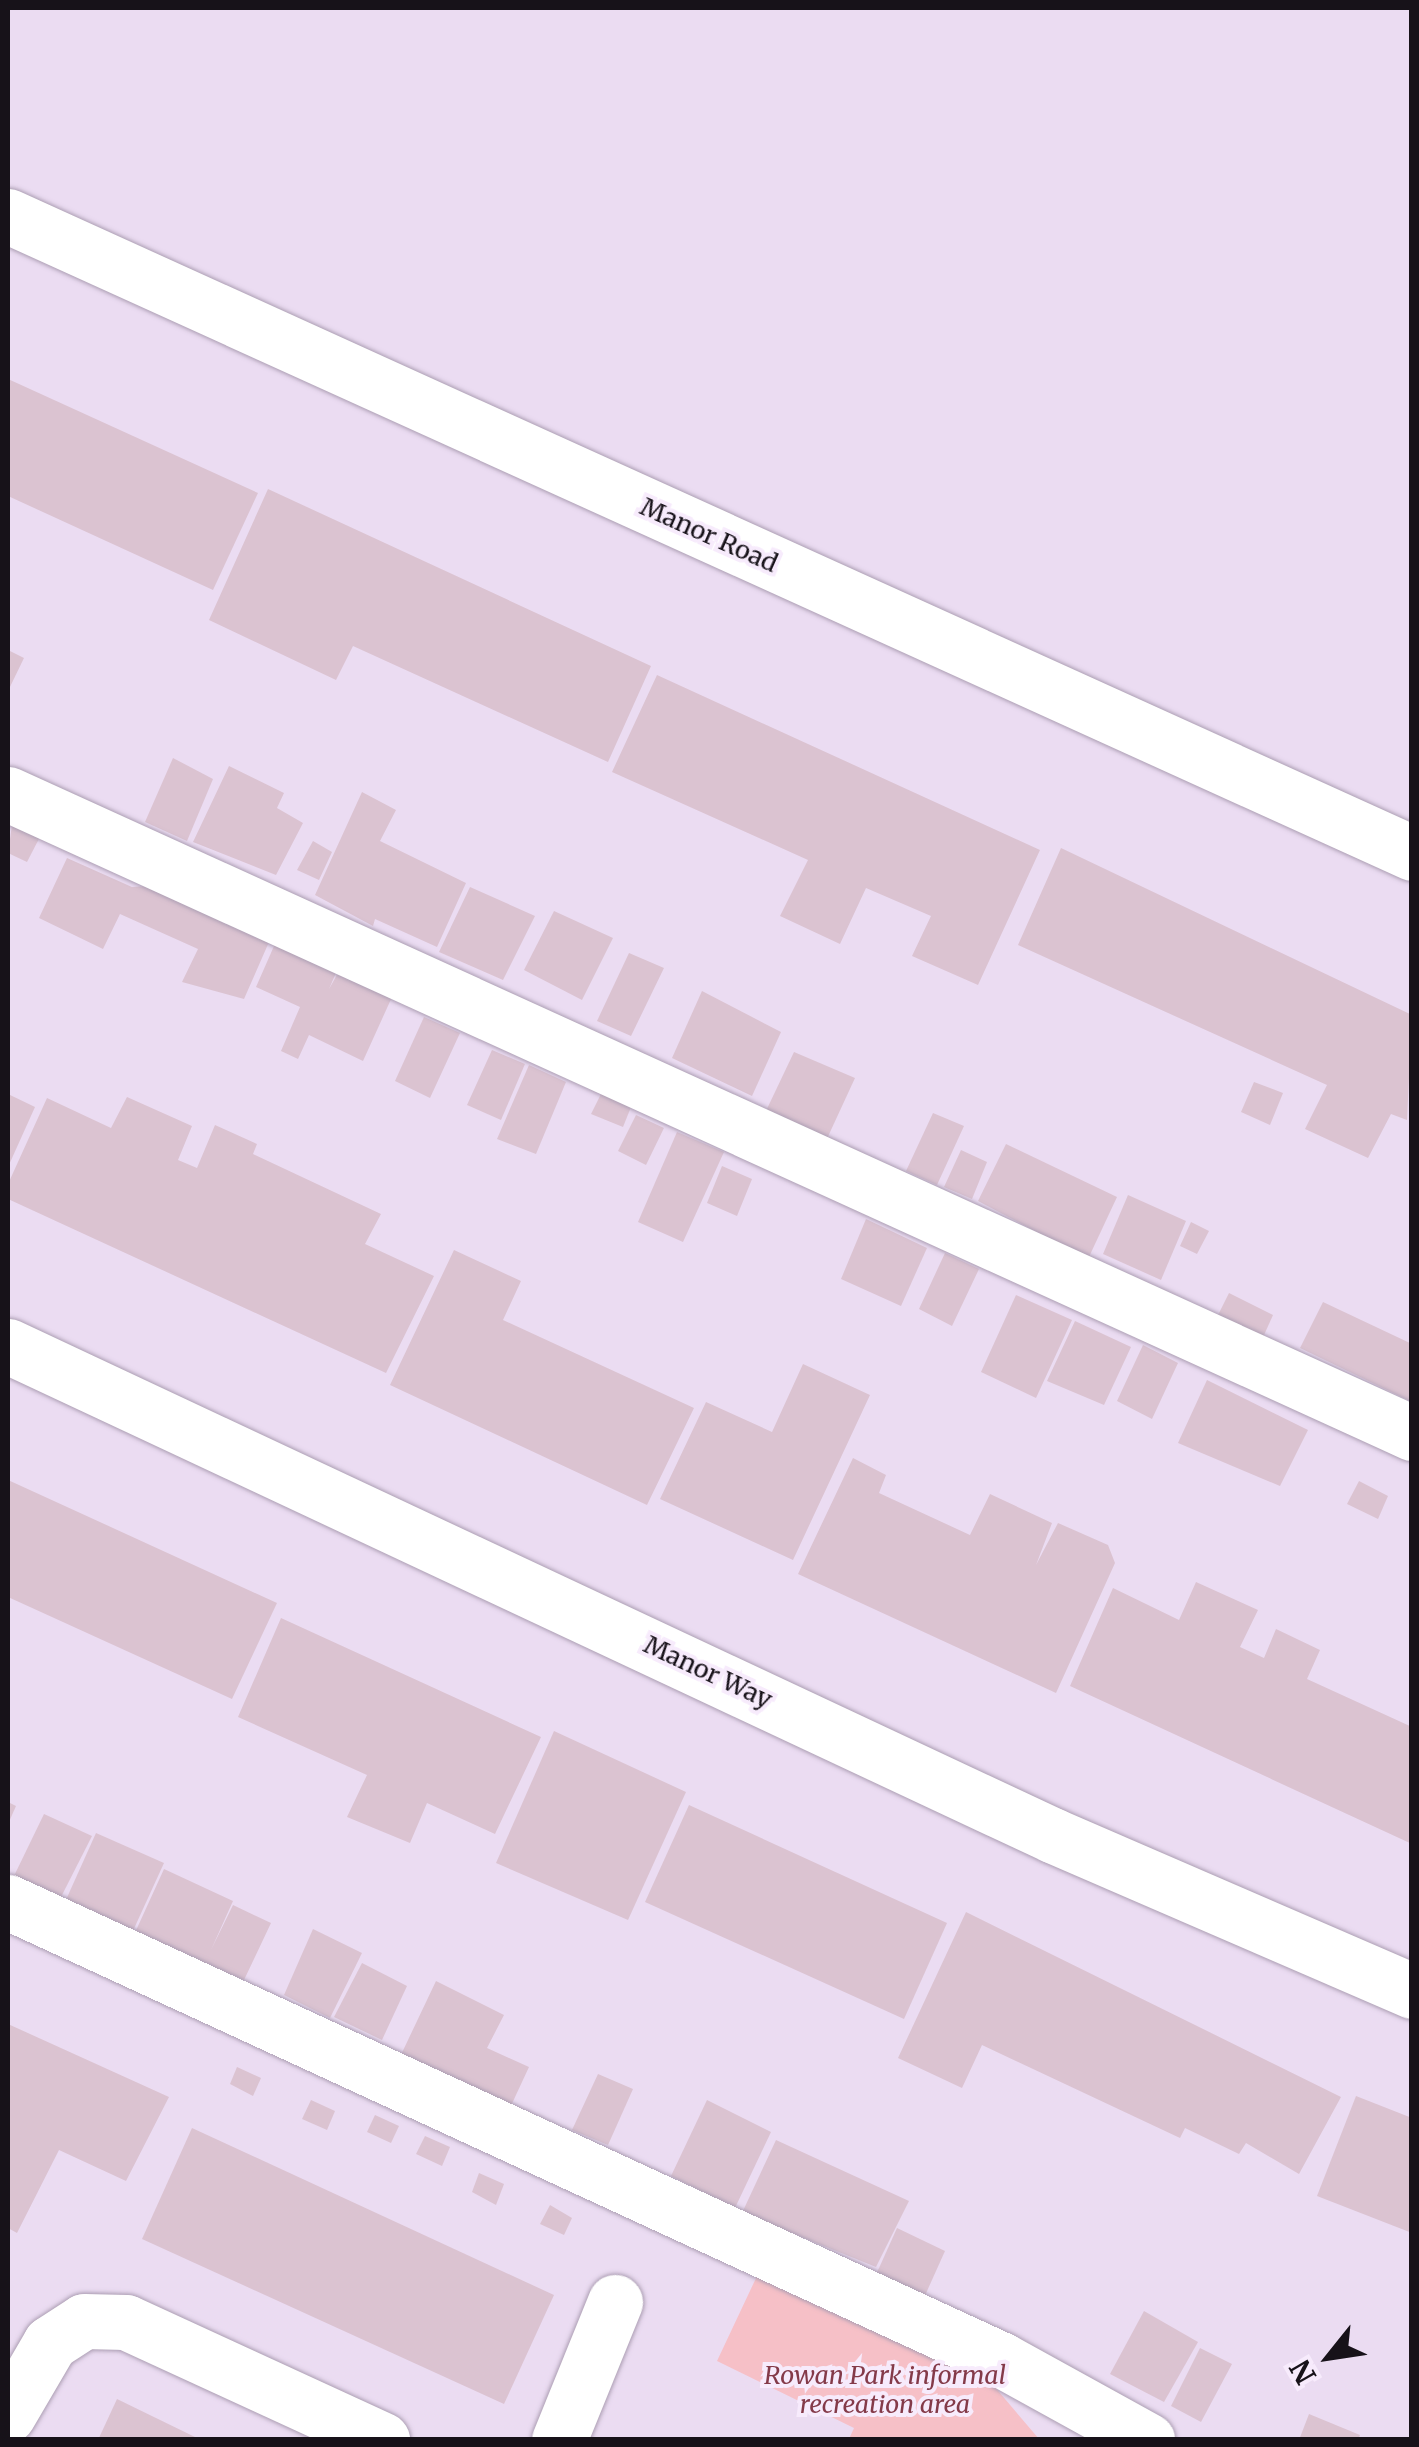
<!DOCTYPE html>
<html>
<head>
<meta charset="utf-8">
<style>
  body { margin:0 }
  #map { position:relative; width:1419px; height:2447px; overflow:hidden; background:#ebdcf2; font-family:Merriweather,serif }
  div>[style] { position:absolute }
  .green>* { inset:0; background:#f6c0c7 }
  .building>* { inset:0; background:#dbc3d1 }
  .roads { filter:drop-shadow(0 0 2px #ac9eb3) drop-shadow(0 0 2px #ac9eb3) }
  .minor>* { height:55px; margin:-27.5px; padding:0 27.5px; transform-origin:27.5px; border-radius:27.5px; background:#fff }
  .major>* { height:55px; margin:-27.5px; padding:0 27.5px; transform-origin:27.5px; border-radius:27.5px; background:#fff }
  span { translate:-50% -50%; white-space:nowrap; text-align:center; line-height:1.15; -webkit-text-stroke:8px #f7ebfc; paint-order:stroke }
  .street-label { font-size:25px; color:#171219 }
  .park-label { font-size:25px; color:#843a49; font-style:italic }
  .frame { position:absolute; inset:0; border:10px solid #171219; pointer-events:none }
  .north { position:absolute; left:1279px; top:2307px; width:100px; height:100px; -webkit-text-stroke:8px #f7ebfc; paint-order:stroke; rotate:240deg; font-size:28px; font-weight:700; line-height:40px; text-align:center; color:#171219 }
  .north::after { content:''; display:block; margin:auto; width:35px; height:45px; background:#171219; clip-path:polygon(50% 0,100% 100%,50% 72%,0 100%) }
</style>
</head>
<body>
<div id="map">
  <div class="green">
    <i style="clip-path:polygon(757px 2276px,994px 2386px,1039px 2439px,849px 2439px,854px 2428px,717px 2361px)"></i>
  </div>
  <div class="building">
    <i style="clip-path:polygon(8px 379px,258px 493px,213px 590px,8px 496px)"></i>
    <i style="clip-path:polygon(268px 489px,651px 666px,608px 762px,353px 646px,336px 680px,209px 620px)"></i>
    <i style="clip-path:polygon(8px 650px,24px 658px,8px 691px)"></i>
    <i style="clip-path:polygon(657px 675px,1040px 850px,978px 985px,912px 956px,931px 916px,866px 888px,840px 944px,780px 916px,808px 860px,612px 772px)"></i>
    <i style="clip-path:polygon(173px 758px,213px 779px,187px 841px,145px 822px)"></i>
    <i style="clip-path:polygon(229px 766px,284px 793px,277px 808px,303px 823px,276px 875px,193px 842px)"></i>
    <i style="clip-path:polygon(362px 792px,396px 810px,380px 841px,466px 883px,437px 947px,375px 919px,373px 926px,315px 895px)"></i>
    <i style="clip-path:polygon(13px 818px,42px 833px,27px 862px,8px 853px)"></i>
    <i style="clip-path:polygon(313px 841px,332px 852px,319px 880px,297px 870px)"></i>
    <i style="clip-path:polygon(1061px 848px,1412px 1015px,1407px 1120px,1391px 1114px,1368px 1158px,1305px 1129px,1327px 1085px,1018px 945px)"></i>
    <i style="clip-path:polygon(67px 858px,132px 887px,164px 885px,269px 942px,244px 999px,182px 982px,198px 949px,120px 914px,103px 949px,39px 918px)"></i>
    <i style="clip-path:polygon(470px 887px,535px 916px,503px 980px,439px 952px)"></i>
    <i style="clip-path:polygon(554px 911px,613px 938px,582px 1000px,524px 970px)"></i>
    <i style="clip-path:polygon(278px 937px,339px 966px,329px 989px,338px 973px,392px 997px,363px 1061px,309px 1035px,298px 1059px,281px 1051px,300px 1007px,256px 987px)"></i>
    <i style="clip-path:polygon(629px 953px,664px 968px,631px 1036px,597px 1021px)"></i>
    <i style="clip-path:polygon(702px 991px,781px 1032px,752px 1096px,672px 1058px)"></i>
    <i style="clip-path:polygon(424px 1017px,460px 1033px,430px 1098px,395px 1081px)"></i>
    <i style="clip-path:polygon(492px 1050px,525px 1064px,501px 1120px,467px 1105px)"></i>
    <i style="clip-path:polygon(794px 1052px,855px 1078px,825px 1143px,765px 1113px)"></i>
    <i style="clip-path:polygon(529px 1065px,566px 1082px,536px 1154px,497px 1139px)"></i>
    <i style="clip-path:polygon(1254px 1082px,1283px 1093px,1270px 1125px,1241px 1112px)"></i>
    <i style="clip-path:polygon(606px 1084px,635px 1097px,623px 1127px,591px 1114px)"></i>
    <i style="clip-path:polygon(8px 1094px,35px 1107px,8px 1167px)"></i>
    <i style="clip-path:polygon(127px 1097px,192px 1126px,178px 1160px,197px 1168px,215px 1125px,257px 1144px,253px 1154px,381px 1214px,365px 1244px,434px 1276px,386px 1373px,8px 1199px,8px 1184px,47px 1098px,111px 1128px)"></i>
    <i style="clip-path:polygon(933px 1113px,964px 1126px,937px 1185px,906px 1171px)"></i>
    <i style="clip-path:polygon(636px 1115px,664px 1128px,646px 1165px,618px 1151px)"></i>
    <i style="clip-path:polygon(677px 1132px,724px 1152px,683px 1242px,638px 1222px)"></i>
    <i style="clip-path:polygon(1006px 1144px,1117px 1197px,1088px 1259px,978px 1201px)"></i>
    <i style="clip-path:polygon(961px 1150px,987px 1162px,972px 1199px,944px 1187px)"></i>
    <i style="clip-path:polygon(722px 1166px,752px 1179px,737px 1216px,707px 1203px)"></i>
    <i style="clip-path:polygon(1128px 1195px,1186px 1221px,1161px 1280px,1103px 1254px)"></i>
    <i style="clip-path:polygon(866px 1219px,927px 1248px,901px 1306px,841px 1279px)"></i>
    <i style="clip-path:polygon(1191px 1222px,1209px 1231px,1197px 1254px,1180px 1246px)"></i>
    <i style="clip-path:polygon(454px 1250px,521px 1281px,503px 1320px,694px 1408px,647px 1505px,390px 1385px)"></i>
    <i style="clip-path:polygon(945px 1253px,979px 1269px,952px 1326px,919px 1309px)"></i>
    <i style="clip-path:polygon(1229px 1293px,1273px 1315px,1260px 1344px,1214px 1323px)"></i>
    <i style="clip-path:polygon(1016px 1295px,1072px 1320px,1036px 1398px,981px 1372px)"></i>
    <i style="clip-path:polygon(1323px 1302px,1412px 1344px,1412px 1402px,1300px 1348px)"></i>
    <i style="clip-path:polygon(1075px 1321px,1131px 1347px,1104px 1405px,1047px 1381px)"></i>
    <i style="clip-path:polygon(1143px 1345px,1178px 1363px,1152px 1419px,1117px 1401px)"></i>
    <i style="clip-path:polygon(803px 1364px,870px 1395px,793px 1560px,660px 1499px,706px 1402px,772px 1432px)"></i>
    <i style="clip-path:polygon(1207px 1380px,1308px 1430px,1280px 1486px,1178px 1443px)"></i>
    <i style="clip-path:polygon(853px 1458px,886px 1475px,879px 1493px,970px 1535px,990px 1494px,1052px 1523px,1036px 1565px,1058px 1523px,1108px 1545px,1115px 1563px,1056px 1693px,798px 1574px)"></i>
    <i style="clip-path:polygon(8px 1480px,277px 1603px,232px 1699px,8px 1597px)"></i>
    <i style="clip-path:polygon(1359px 1481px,1388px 1496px,1378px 1519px,1347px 1504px)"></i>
    <i style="clip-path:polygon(1196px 1582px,1258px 1610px,1240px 1647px,1264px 1658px,1276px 1629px,1320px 1650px,1307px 1679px,1412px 1727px,1412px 1844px,1070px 1686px,1113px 1588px,1179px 1620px)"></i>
    <i style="clip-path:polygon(281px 1618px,541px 1737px,495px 1834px,427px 1803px,410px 1843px,347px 1817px,367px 1775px,238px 1717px)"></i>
    <i style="clip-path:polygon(554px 1731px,686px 1792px,628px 1920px,496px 1863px)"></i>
    <i style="clip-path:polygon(8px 1802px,16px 1806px,8px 1824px)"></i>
    <i style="clip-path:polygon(689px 1805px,947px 1923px,904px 2019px,645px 1902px)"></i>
    <i style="clip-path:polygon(44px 1814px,92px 1836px,60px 1899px,13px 1878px)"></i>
    <i style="clip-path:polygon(96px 1833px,164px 1863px,132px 1933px,65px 1902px)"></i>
    <i style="clip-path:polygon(164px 1869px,233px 1901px,211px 1950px,233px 1905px,271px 1923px,244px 1980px,133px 1937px)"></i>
    <i style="clip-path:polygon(966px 1912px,1341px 2097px,1299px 2174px,1246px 2143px,1239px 2154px,1185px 2128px,1180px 2138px,982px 2045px,962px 2088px,898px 2058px)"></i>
    <i style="clip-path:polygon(313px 1929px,362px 1953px,330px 2018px,284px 1995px)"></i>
    <i style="clip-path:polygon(362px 1963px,407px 1986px,382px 2040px,334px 2017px)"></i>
    <i style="clip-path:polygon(436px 1981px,504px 2015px,487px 2048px,529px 2067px,509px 2110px,399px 2059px)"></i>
    <i style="clip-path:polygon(8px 2024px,169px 2097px,126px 2181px,59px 2150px,17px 2233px,8px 2228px)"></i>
    <i style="clip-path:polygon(237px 2067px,261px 2078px,253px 2096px,230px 2084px)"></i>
    <i style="clip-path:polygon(598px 2074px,633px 2089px,608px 2145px,572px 2130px)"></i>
    <i style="clip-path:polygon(1356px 2096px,1412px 2118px,1412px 2233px,1317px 2196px)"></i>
    <i style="clip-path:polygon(311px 2100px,335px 2111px,327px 2130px,302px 2119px)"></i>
    <i style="clip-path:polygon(707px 2100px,771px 2132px,735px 2208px,671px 2176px)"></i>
    <i style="clip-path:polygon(375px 2115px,399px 2126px,391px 2143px,367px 2132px)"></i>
    <i style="clip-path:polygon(192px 2128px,554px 2295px,504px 2404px,142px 2239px)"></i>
    <i style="clip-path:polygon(425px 2136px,450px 2147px,442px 2166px,416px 2154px)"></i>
    <i style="clip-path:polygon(776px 2140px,909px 2201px,876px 2267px,742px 2213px)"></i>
    <i style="clip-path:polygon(479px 2173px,504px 2184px,496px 2205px,472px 2192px)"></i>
    <i style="clip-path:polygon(550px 2205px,572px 2218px,564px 2235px,540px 2224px)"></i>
    <i style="clip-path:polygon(897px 2228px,945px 2251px,923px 2300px,875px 2277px)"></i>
    <i style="clip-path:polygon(1144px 2311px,1198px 2342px,1164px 2402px,1110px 2374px)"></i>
    <i style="clip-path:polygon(1200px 2348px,1232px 2364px,1201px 2422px,1171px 2406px)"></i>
    <i style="clip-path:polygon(117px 2399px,195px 2437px,98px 2440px)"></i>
    <i style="clip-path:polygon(1309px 2414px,1360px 2435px,1358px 2440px,1299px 2440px)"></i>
  </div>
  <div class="roads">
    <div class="minor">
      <i style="left:8px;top:794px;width:1543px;rotate:24.47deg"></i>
      <i style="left:8px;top:1346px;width:1155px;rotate:25.1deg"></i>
      <i style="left:1054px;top:1836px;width:390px;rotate:23.4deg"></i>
      <i style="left:8px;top:1902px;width:1094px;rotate:24.74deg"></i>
      <i style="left:1002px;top:2360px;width:166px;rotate:28.9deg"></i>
      <i style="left:8px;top:2415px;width:83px;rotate:-59.7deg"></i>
      <i style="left:50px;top:2343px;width:40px;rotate:-32.9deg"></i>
      <i style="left:84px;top:2321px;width:42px;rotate:1.4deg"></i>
      <i style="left:126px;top:2322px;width:282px;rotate:24.7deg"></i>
      <i style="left:559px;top:2440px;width:149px;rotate:-67.9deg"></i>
    </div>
    <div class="major">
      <i style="left:8px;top:216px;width:1542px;rotate:24.4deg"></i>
    </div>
  </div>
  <div class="street-label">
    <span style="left:709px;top:535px;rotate:24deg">Manor Road</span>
    <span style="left:708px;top:1672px;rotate:25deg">Manor Way</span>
  </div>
  <div class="park-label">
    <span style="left:885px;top:2390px">Rowan Park informal<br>recreation area</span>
  </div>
  <div class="frame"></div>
  <div class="north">N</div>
</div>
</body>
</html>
